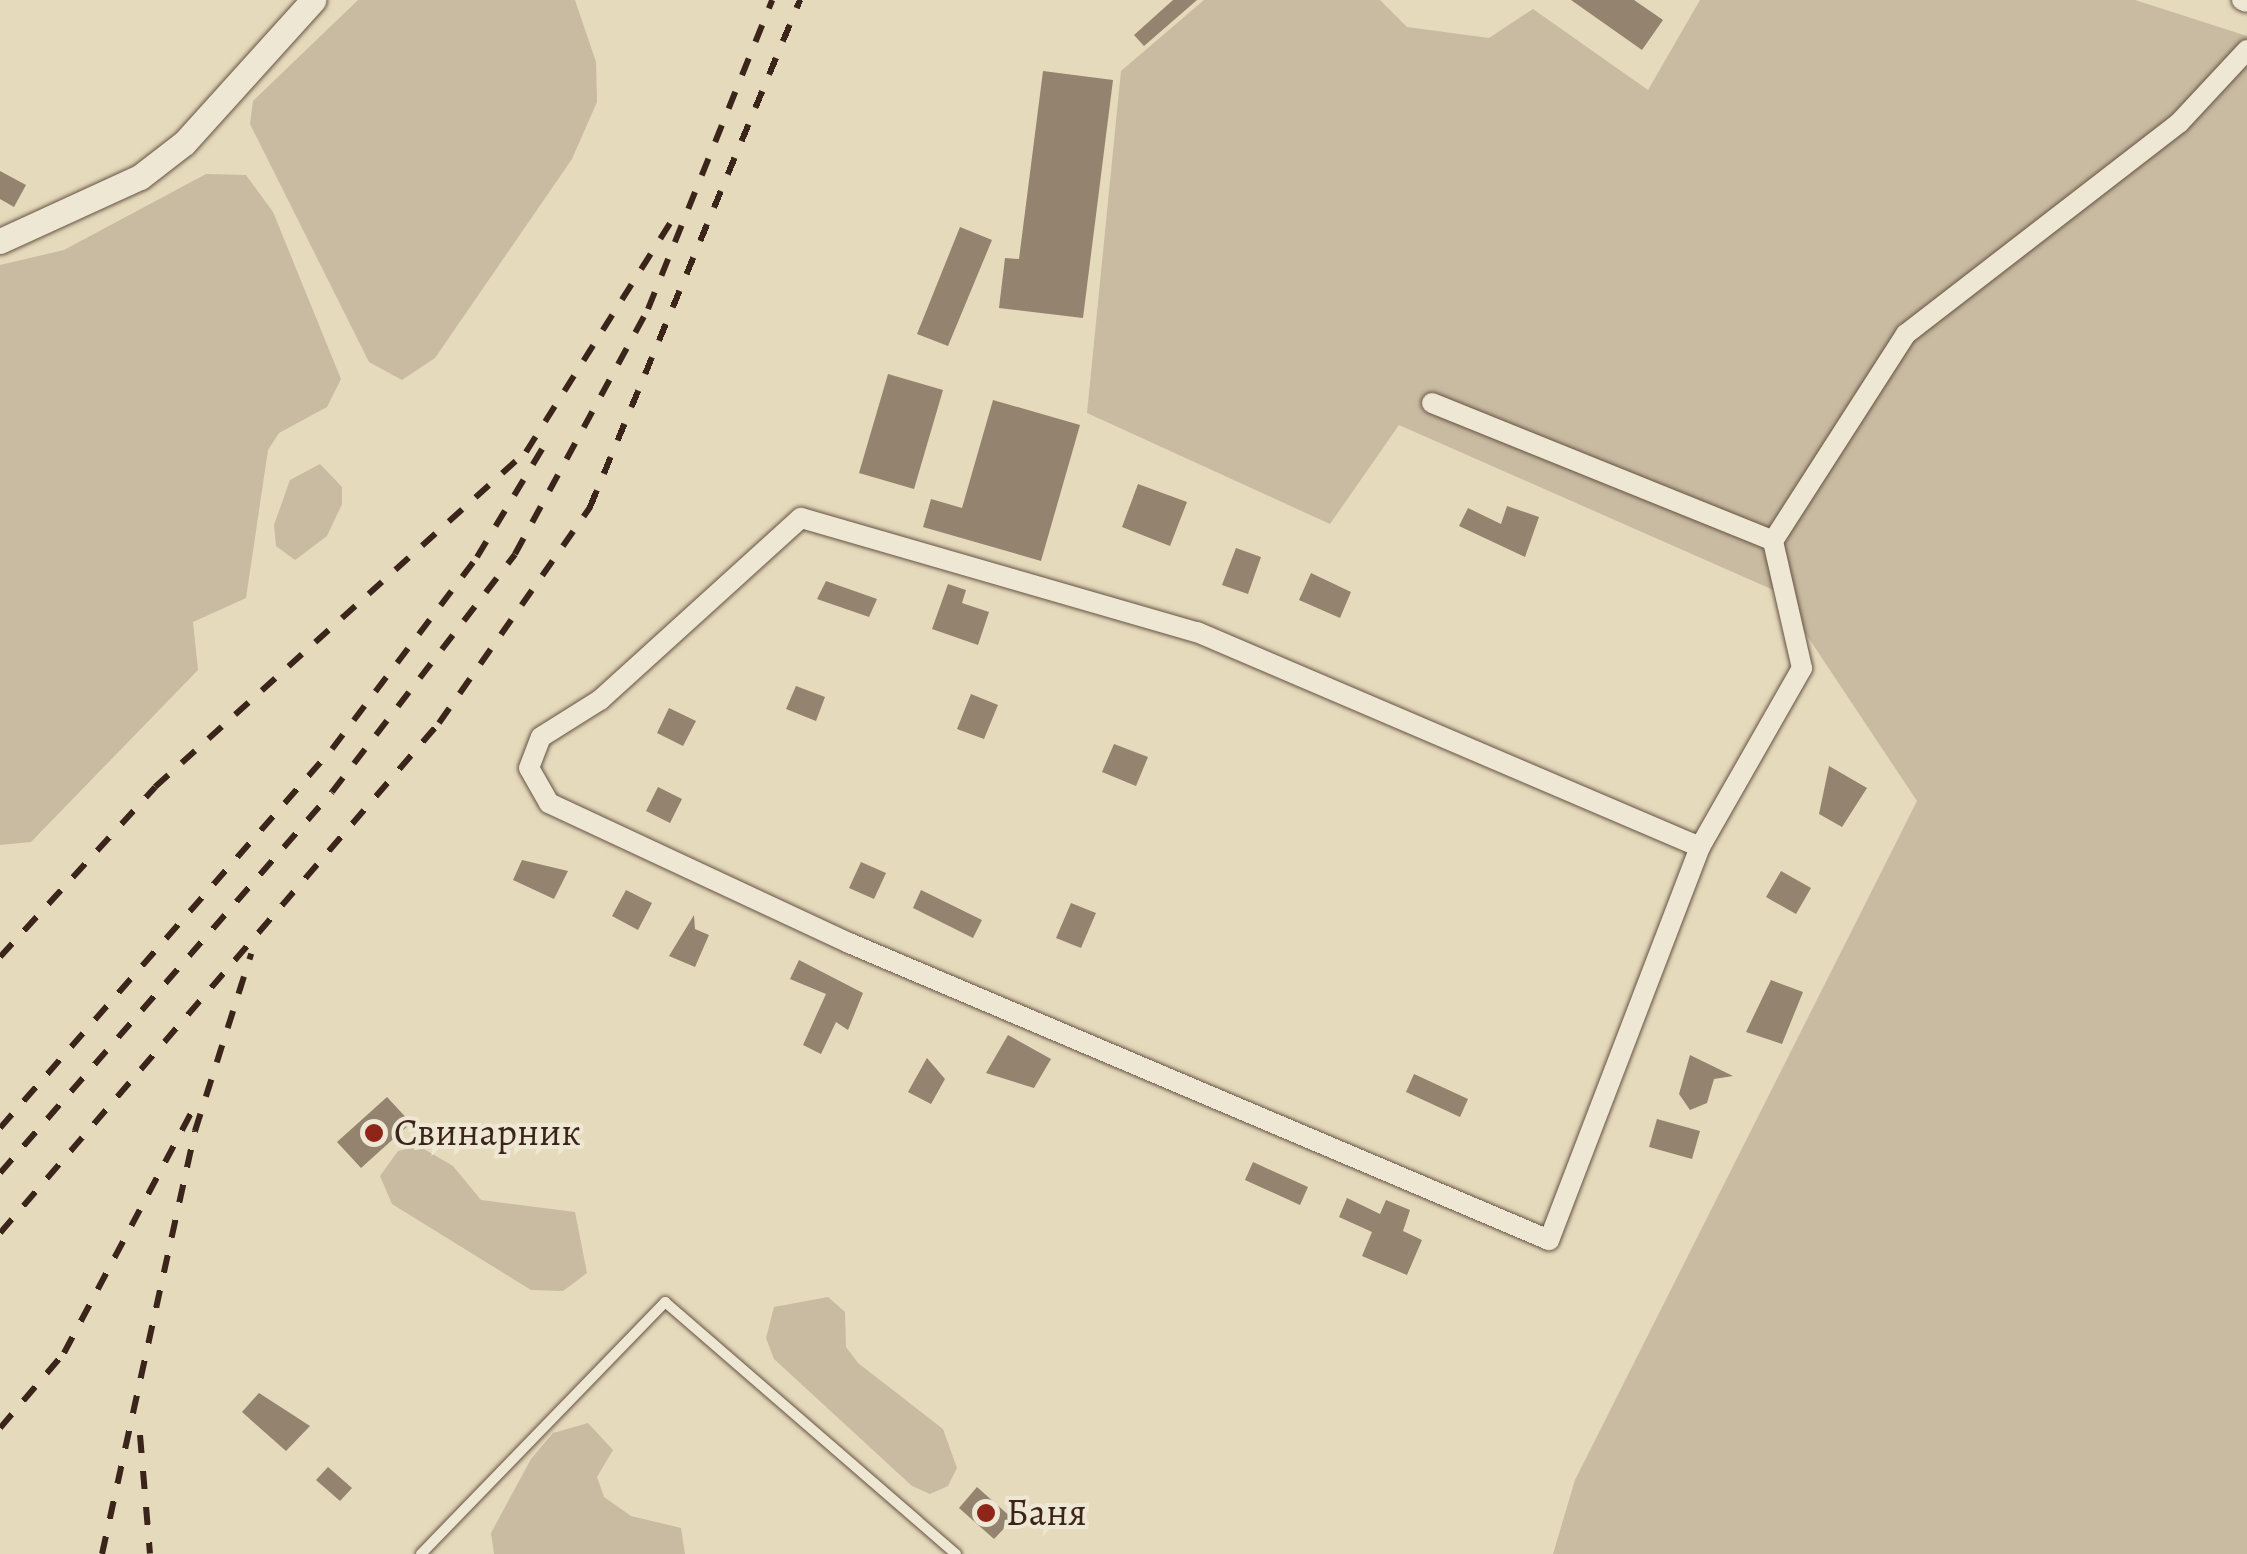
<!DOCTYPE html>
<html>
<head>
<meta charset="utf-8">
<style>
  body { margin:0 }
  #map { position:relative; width:2247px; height:1554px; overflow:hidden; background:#e5dabc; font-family:Alegreya,serif }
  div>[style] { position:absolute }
  .green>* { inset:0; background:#c8bba1 }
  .building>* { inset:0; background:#93836f }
  .roads { filter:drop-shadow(0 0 2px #665243) drop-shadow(0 0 2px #665243) }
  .service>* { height:10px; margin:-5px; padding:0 5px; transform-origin:5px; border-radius:5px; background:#eee7d3 }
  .minor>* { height:20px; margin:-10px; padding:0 10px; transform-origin:10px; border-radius:10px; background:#eee7d3 }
  .tertiary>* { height:25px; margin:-12.5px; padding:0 12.5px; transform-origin:12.5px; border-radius:12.5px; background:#eee7d3 }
  .rail>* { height:6px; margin-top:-3px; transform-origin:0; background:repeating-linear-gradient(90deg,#3b251b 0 18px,transparent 0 36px) }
  .dots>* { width:28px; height:28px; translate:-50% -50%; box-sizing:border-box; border:5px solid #eee7d3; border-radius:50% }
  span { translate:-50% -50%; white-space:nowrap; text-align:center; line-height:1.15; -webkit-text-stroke:8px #eee7d3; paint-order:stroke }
  .poi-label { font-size:38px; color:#3b251b }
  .left { translate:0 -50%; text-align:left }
</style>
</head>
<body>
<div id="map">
  <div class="green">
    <i style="clip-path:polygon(358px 0,575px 0,596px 62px,597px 102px,572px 159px,435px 358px,402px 380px,369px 362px,250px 124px,253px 101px)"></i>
    <i style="clip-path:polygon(1204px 0,1380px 0,1407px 27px,1489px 38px,1533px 9px,1648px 90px,1700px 0,2135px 0,2247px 36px,2247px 1554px,1553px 1554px,1575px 1480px,1917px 801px,1778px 592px,1399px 425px,1330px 524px,1087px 413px,1121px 71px)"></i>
    <i style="clip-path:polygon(206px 174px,246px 175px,273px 212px,341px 379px,327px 407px,279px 433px,268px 450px,246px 598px,193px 622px,198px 670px,31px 842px,0 845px,0 265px,64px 250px)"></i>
    <i style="clip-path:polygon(320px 464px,342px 487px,342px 504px,327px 536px,295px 560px,276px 546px,274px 525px,290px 480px)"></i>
    <i style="clip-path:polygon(419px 1146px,453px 1166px,481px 1200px,575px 1212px,587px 1273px,563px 1291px,531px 1290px,392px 1204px,380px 1176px,398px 1151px)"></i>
    <i style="clip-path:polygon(828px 1297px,845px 1312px,846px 1347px,858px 1363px,943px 1429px,957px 1468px,948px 1486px,930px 1494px,912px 1486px,774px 1359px,766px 1338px,774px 1307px)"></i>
    <i style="clip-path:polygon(588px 1423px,613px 1450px,597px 1477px,604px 1497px,631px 1516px,681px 1528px,685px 1554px,494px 1554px,491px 1533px,531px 1459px,553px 1433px)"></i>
  </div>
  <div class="building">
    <i style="clip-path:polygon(1173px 0,1197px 0,1144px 46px,1134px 35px)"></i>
    <i style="clip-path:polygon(1571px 0,1634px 0,1663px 20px,1642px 50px)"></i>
    <i style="clip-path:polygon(1043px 71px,1113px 80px,1083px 318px,999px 308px,1005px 258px,1019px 259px)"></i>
    <i style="clip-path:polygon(0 171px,26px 185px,14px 207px,0 199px)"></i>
    <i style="clip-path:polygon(960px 227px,992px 240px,948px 346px,917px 334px)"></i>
    <i style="clip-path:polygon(888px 374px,943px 390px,914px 489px,859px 473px)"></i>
    <i style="clip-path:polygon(993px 400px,1080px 425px,1041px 561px,923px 527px,931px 499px,962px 508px)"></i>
    <i style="clip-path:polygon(1138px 484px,1187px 502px,1170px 546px,1122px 527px)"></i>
    <i style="clip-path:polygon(1507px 506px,1539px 517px,1525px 557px,1459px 526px,1468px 508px,1501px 524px)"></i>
    <i style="clip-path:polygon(1236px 548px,1261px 557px,1248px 594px,1222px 585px)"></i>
    <i style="clip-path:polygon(1311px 573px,1351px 592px,1340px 618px,1299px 600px)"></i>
    <i style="clip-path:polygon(826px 581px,877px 599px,869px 617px,817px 599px)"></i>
    <i style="clip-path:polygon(948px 584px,966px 590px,962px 603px,989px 612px,978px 645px,932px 629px)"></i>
    <i style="clip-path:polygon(796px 686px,825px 697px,816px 721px,786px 709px)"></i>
    <i style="clip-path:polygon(971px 694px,998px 705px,984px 739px,957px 729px)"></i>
    <i style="clip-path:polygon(669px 708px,696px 721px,683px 746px,657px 733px)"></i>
    <i style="clip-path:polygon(1114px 744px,1148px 757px,1136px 786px,1102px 772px)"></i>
    <i style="clip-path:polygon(1829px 766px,1867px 788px,1842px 827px,1819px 814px)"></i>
    <i style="clip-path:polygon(658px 787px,682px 799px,670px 823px,646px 811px)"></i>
    <i style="clip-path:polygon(522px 860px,568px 871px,554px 899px,513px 880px)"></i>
    <i style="clip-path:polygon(861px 862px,886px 873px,874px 899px,849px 888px)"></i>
    <i style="clip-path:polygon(1781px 871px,1811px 888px,1796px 914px,1766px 897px)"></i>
    <i style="clip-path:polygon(626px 890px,652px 903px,638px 930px,612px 916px)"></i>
    <i style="clip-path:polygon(921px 890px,982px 920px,973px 938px,913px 908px)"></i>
    <i style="clip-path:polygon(1071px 903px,1096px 913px,1081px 948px,1056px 938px)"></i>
    <i style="clip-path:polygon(694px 915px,695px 929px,709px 935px,695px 967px,669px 956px)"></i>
    <i style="clip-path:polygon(799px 960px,863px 993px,848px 1030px,836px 1022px,821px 1054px,803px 1045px,826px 994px,790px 979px)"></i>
    <i style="clip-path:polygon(1771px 980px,1803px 992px,1782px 1044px,1746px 1032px)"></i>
    <i style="clip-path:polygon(1008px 1035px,1051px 1059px,1034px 1088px,986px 1073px)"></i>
    <i style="clip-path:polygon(1690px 1055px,1733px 1076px,1714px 1079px,1707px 1103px,1690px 1110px,1679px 1094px)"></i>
    <i style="clip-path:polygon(927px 1058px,945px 1079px,931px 1104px,908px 1092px)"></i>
    <i style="clip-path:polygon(1414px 1074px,1468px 1099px,1460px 1117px,1406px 1092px)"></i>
    <i style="clip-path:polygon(387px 1097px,411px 1123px,361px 1168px,337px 1142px)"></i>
    <i style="clip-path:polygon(1657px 1119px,1700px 1131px,1692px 1159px,1649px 1147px)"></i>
    <i style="clip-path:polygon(1253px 1162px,1308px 1187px,1300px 1205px,1245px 1180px)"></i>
    <i style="clip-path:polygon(1347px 1198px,1380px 1214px,1386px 1200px,1410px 1210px,1403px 1231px,1422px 1240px,1407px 1275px,1362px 1256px,1372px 1232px,1339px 1217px)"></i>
    <i style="clip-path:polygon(259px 1393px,310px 1426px,286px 1451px,242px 1412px)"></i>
    <i style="clip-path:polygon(328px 1467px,352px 1488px,340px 1501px,316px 1480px)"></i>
    <i style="clip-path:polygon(977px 1487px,1013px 1519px,994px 1539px,959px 1508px)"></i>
  </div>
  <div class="roads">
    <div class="service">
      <i style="left:421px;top:1554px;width:351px;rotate:-45.9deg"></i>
      <i style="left:665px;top:1302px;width:385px;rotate:40.9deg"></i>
    </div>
    <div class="minor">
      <i style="left:2242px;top:0;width:5px;rotate:22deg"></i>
      <i style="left:1432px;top:403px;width:368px;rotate:22deg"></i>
      <i style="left:1700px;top:847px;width:421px;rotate:111deg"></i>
      <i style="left:1549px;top:1240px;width:760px;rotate:-157.01deg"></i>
      <i style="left:849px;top:943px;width:331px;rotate:-155deg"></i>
      <i style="left:549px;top:803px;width:40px;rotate:-119.7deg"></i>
      <i style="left:529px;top:768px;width:33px;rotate:-69deg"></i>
      <i style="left:541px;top:737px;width:70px;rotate:-32.1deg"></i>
      <i style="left:600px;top:700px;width:271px;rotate:-42.2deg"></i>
      <i style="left:801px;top:518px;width:412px;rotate:16.1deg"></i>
      <i style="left:1197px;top:632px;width:547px;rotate:23.14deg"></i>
      <i style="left:1700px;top:847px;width:206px;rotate:-60.3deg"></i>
      <i style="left:1802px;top:668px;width:130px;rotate:-102.9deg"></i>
      <i style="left:1773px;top:541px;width:246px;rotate:-57.3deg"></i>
      <i style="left:1906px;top:334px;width:345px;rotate:-37.7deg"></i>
      <i style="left:2179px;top:123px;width:100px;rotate:-47deg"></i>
    </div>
    <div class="tertiary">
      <i style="left:0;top:241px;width:154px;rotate:-24.6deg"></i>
      <i style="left:140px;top:177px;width:56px;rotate:-37.7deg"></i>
      <i style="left:184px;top:143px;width:193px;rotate:-47.9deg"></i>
    </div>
  </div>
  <div class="rail">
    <i style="left:0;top:957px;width:230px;rotate:-47.6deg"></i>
    <i style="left:155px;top:787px;width:500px;rotate:-42.1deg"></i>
    <i style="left:526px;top:452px;width:274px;rotate:-57.8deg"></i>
    <i style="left:0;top:1128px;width:504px;rotate:-48.78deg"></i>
    <i style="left:332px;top:749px;width:241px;rotate:-52.9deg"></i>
    <i style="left:477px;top:557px;width:135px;rotate:-58.9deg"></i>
    <i style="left:0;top:1173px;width:505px;rotate:-48.93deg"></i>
    <i style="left:332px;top:792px;width:300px;rotate:-52.4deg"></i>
    <i style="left:515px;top:554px;width:279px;rotate:-61.5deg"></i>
    <i style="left:648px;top:309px;width:333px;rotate:-68.1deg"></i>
    <i style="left:0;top:1233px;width:673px;rotate:-49.28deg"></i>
    <i style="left:439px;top:723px;width:264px;rotate:-55deg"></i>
    <i style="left:590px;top:507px;width:549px;rotate:-67.5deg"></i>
    <i style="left:0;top:1428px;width:99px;rotate:-49.5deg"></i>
    <i style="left:64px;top:1353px;width:272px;rotate:-62.1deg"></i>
    <i style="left:140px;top:1435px;width:119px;rotate:85.2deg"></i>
    <i style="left:102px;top:1554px;width:433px;rotate:-77.6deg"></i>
    <i style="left:195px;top:1131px;width:186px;rotate:-72.4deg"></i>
  </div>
  <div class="dots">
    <i style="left:374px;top:1133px;background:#8f2418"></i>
    <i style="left:986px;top:1513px;background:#8f2418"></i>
  </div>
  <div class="poi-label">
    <span class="left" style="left:394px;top:1133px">Свинарник</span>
    <span class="left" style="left:1006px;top:1513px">Баня</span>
  </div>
</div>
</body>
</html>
